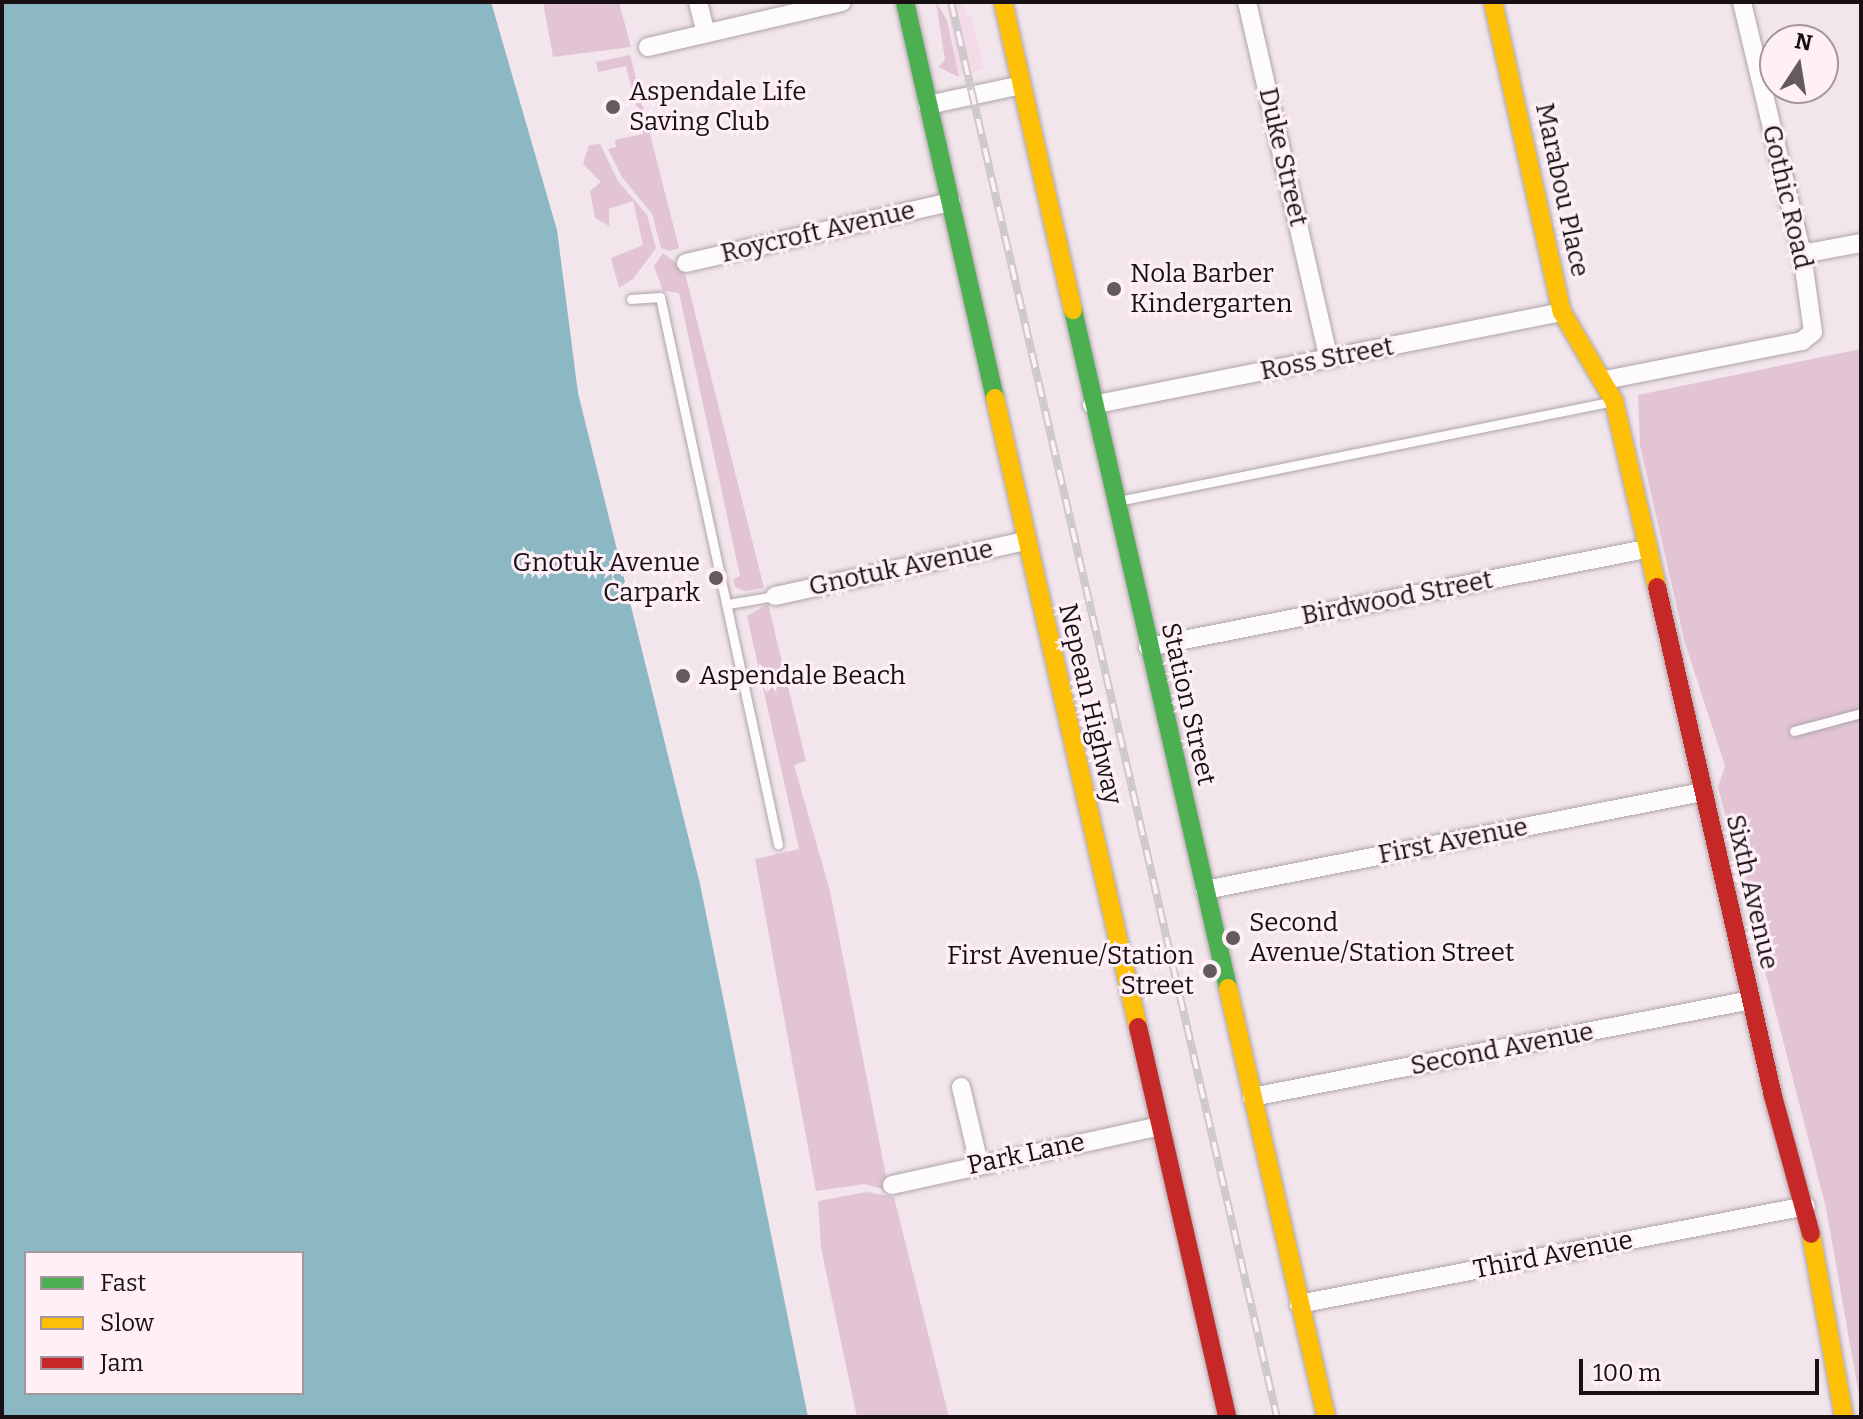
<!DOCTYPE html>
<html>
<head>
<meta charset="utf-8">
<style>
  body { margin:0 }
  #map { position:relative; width:1863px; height:1419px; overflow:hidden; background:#f2e6ec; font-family:Bitter,serif }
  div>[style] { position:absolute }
  .built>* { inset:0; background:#f2dbe7 }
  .green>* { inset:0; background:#e2c4d4 }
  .water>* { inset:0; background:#8bb8c3 }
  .roads { filter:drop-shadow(0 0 2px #ada4a9) drop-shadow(0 0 2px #ada4a9) }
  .lane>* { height:9px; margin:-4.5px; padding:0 4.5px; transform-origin:4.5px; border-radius:4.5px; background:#fdfbfc }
  .street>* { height:18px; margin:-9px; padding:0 9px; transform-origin:9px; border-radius:9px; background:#fdfbfc }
  .fast>* { height:18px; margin:-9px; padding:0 9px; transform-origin:9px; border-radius:9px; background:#4caf50 }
  .slow>* { height:18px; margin:-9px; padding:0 9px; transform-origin:9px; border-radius:9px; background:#ffc107 }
  .jam>* { height:18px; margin:-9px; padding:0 9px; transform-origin:9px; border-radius:9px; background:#c62828 }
  .rail>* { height:8px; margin-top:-4px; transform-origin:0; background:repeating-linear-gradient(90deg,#fff0f8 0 15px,#cdc9cb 0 30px); box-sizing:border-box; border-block:2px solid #cdc9cb }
  .dots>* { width:22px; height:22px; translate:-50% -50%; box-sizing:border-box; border:4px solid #fff0f8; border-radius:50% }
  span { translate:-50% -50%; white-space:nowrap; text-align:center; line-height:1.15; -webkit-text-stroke:6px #fff0f8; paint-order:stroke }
  .poi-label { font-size:26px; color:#181015 }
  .left { translate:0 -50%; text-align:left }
  .right { translate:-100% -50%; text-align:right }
  .street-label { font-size:26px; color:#181015 }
  .frame { position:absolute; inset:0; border:4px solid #181015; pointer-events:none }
  .legend { position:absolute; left:24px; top:1251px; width:280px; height:144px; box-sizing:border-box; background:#fff0f8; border:2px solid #a3969d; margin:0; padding:10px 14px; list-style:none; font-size:24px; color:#181015 }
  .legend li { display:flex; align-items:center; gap:16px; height:40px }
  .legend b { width:40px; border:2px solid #a3969d }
  .north { position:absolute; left:1759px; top:24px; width:80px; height:80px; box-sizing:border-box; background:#fff0f8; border:2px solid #a3969d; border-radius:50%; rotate:12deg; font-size:22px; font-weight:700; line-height:32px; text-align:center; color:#181015 }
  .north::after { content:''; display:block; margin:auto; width:28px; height:36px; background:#645b60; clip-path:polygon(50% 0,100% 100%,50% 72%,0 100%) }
  .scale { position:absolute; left:1579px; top:1359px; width:240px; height:36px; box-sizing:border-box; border:4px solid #181015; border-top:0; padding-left:10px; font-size:24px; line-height:28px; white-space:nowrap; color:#181015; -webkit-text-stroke:6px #fff0f8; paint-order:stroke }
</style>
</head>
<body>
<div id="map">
  <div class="built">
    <i style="clip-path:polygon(947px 2px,963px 2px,967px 16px,971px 16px,984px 68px,959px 77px)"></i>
  </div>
  <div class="green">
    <i style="clip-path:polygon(543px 2px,619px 2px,631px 47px,553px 57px)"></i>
    <i style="clip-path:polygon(936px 2px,947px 20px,959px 77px,938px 67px,945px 60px)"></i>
    <i style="clip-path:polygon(630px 55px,679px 248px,670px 251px,661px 248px,652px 214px,622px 177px,608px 149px,616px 147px,615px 140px,643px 134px,626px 66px,598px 72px,596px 62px)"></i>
    <i style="clip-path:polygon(600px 144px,618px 181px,647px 215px,656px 248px,633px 279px,619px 288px,611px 258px,643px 245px,633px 201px,609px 209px,609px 226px,595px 218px,590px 191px,601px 182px,583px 164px,589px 145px)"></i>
    <i style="clip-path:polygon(663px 253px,684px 269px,764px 588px,745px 591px,735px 587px,733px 579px,740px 576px,679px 293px,663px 291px,654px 266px)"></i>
    <i style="clip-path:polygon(1861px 349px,1861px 1407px,1826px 1208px,1718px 787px,1725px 766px,1685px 643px,1640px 445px,1638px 395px)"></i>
    <i style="clip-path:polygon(768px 604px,806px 761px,794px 765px,830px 891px,889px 1191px,865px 1184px,816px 1191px,755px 859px,799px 849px,747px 616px)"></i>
    <i style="clip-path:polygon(867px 1192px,894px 1197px,949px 1417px,857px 1417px,821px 1248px,818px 1201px)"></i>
  </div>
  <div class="water">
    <i style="clip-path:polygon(evenodd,2px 2px,491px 2px,557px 230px,578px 393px,700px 884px,808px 1417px,2px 1417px,2px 2px,26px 1253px,302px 1253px,302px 1393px,26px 1393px,26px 1253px)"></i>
  </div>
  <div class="roads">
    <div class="lane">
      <i style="left:631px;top:299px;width:29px;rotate:-4deg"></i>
      <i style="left:660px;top:297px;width:560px;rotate:77.83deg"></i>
      <i style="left:1118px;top:501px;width:501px;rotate:-11.4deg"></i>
      <i style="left:728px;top:604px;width:48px;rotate:-9.7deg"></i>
      <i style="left:1794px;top:731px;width:69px;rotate:-15deg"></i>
    </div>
    <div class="street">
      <i style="left:698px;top:2px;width:32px;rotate:76deg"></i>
      <i style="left:1247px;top:2px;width:366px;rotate:77.1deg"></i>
      <i style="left:648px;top:47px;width:199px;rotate:-13.1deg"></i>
      <i style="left:928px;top:105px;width:95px;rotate:-12.1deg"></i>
      <i style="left:1802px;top:254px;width:60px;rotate:-10.6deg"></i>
      <i style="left:686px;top:263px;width:272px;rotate:-13deg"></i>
      <i style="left:1605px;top:380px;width:201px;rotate:-11.2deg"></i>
      <i style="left:1802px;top:341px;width:14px;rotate:-39deg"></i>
      <i style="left:1813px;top:332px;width:79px;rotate:-98deg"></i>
      <i style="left:1802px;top:254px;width:259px;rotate:-103.4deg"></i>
      <i style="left:1092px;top:405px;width:479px;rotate:-11.2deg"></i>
      <i style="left:775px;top:596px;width:257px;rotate:-12.4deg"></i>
      <i style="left:1148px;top:647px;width:508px;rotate:-11.13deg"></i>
      <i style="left:1205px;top:890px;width:507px;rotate:-11.15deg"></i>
      <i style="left:961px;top:1087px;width:79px;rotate:76.8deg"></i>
      <i style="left:1252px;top:1097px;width:508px;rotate:-11deg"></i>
      <i style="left:892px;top:1185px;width:274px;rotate:-12.4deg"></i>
      <i style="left:1299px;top:1304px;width:516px;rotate:-10.94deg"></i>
    </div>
    <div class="fast">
      <i style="left:905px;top:2px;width:406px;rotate:77.2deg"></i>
      <i style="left:1073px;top:310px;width:695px;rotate:77.12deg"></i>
    </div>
    <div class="slow">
      <i style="left:1003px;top:2px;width:316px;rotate:77.2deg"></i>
      <i style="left:1493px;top:2px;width:318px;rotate:77.5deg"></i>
      <i style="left:1562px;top:312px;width:103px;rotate:59.7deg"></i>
      <i style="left:1614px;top:401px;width:191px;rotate:77deg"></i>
      <i style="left:995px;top:398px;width:645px;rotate:77.19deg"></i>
      <i style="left:1228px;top:988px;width:440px;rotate:77.1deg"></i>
      <i style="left:1811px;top:1234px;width:186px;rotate:79.8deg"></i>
    </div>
    <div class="jam">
      <i style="left:1657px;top:587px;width:522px;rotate:77.16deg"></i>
      <i style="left:1773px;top:1096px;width:143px;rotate:74.6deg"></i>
      <i style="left:1138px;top:1027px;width:400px;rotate:77.1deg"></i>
    </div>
  </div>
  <div class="rail">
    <i style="left:951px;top:2px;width:1452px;rotate:77.03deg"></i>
  </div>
  <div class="dots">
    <i style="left:613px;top:107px;background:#645b60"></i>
    <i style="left:1114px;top:289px;background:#645b60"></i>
    <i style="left:716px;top:578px;background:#645b60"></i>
    <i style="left:683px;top:676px;background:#645b60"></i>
    <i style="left:1233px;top:938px;background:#645b60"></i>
    <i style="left:1210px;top:971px;background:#645b60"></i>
  </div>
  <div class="poi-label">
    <span class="left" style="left:629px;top:107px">Aspendale Life<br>Saving Club</span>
    <span class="left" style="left:1130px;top:289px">Nola Barber<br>Kindergarten</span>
    <span class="right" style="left:700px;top:578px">Gnotuk Avenue<br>Carpark</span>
    <span class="left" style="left:699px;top:676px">Aspendale Beach</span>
    <span class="left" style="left:1249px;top:938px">Second<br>Avenue/Station Street</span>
    <span class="right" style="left:1194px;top:971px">First Avenue/Station<br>Street</span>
  </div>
  <div class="street-label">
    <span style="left:1283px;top:157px;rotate:77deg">Duke Street</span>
    <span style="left:1562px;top:190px;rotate:78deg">Marabou Place</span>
    <span style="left:1787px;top:197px;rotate:77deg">Gothic Road</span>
    <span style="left:818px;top:232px;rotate:-13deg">Roycroft Avenue</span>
    <span style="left:1327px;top:359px;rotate:-11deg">Ross Street</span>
    <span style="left:901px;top:568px;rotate:-12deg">Gnotuk Avenue</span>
    <span style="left:1397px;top:598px;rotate:-11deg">Birdwood Street</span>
    <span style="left:1090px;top:704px;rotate:77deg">Nepean Highway</span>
    <span style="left:1188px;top:704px;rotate:77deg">Station Street</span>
    <span style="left:1453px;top:841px;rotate:-11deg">First Avenue</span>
    <span style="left:1752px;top:892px;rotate:77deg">Sixth Avenue</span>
    <span style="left:1502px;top:1049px;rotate:-11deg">Second Avenue</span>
    <span style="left:1026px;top:1154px;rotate:-12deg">Park Lane</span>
    <span style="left:1553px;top:1255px;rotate:-11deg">Third Avenue</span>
  </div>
  <div class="frame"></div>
  <ul class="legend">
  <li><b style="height:10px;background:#4caf50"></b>Fast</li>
  <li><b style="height:10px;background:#ffc107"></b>Slow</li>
  <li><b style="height:10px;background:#c62828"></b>Jam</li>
  </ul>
  <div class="north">N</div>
  <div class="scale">100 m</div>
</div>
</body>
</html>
